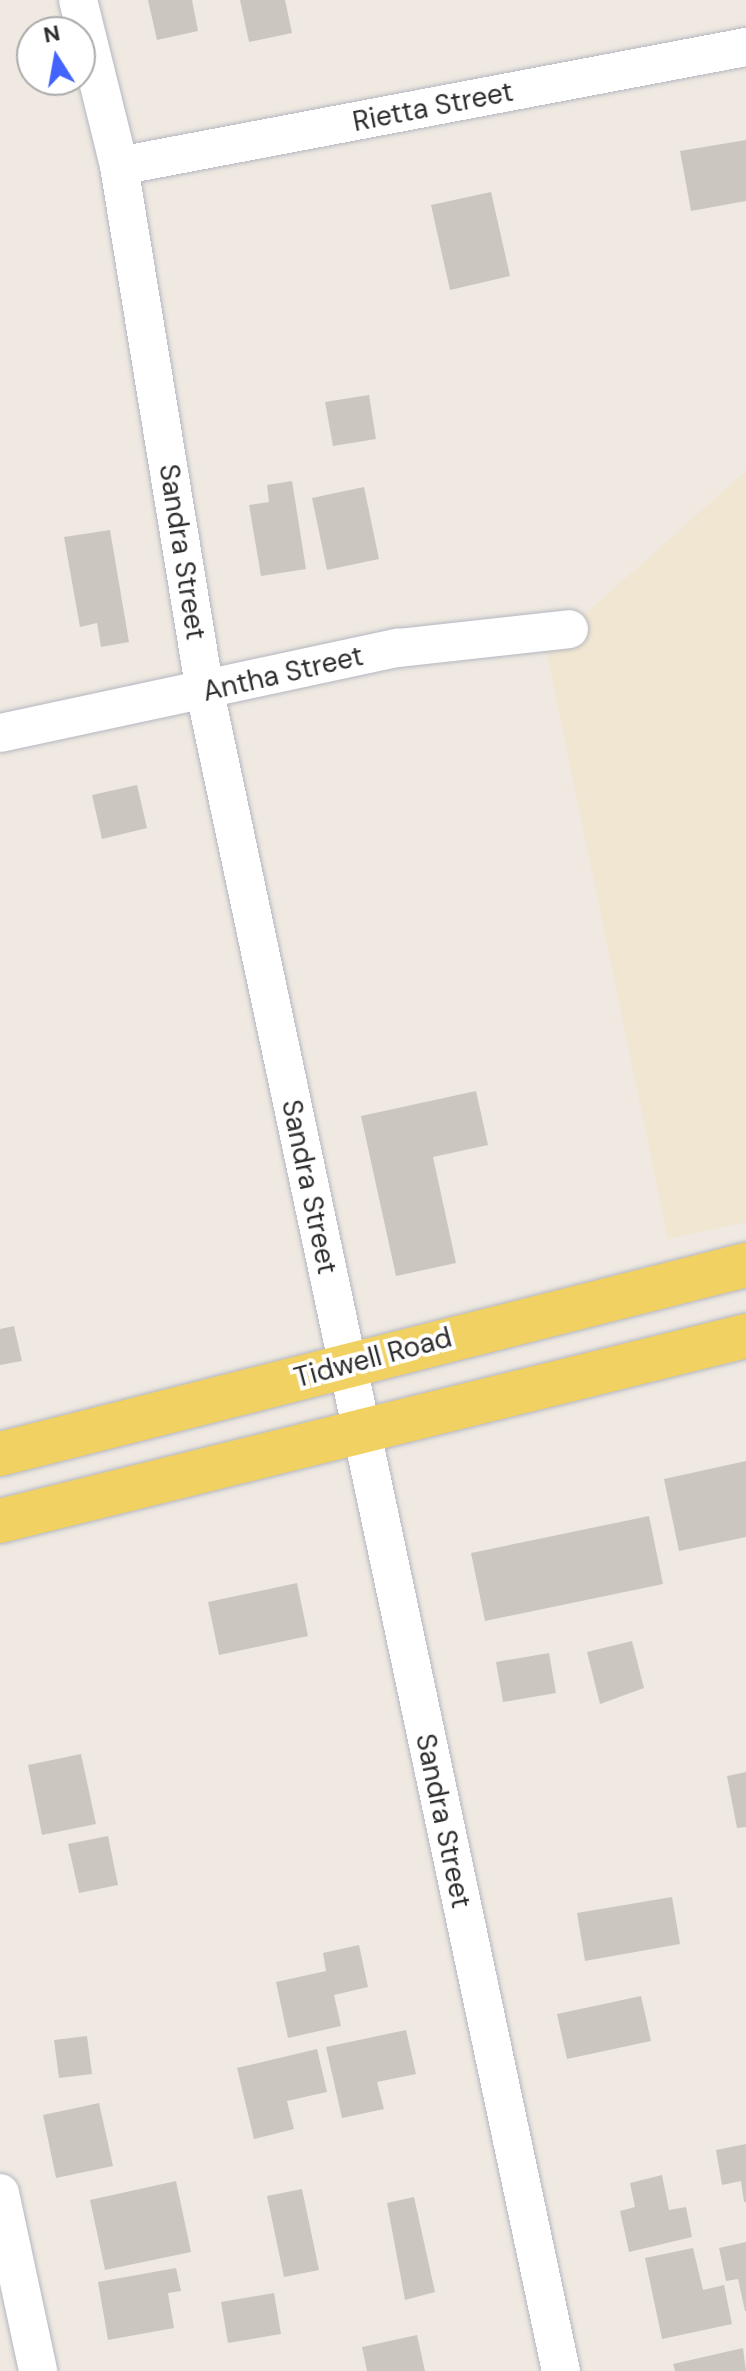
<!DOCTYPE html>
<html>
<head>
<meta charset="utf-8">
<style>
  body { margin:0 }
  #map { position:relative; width:746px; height:2371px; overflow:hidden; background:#efe9e1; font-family:"DM Sans",sans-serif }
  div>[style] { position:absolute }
  .education>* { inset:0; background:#f0e6d1 }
  .building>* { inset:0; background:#cbc7bf }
  .roads { filter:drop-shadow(0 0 2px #b4b7c1) drop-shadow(0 0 2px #b4b7c1) }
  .minor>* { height:38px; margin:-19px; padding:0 19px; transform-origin:19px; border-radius:19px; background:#fff }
  .major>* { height:44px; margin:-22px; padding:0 22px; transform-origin:22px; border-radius:22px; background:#f2d163 }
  span { translate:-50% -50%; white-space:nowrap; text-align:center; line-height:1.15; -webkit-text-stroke:8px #fff; paint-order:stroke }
  .street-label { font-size:28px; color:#2e2e2e }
  .north { position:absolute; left:16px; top:16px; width:80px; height:80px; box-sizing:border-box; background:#fff; border:2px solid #ababab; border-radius:50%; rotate:349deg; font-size:22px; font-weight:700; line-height:32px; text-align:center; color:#2e2e2e }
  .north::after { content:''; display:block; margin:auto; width:28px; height:36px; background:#4264fb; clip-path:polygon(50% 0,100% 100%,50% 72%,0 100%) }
</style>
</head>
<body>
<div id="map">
  <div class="education">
    <i style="clip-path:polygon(746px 471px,746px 1222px,668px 1239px,546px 649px)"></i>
  </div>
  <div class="building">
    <i style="clip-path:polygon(148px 0,192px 0,198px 31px,157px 40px)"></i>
    <i style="clip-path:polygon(240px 0,285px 0,292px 33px,249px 42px)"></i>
    <i style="clip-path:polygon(746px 140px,746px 201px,691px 211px,680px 151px)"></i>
    <i style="clip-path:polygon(491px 192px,510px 276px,450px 290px,431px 205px)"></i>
    <i style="clip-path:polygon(369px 395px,376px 439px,333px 446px,325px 402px)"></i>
    <i style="clip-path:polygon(292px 481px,306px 569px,261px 576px,249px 505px,269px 502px,267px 485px)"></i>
    <i style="clip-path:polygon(364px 487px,379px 559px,327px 570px,312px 498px)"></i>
    <i style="clip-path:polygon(110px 530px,129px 642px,101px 647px,97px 623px,80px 627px,64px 537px)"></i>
    <i style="clip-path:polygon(137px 785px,147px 828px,102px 839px,92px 795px)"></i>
    <i style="clip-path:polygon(476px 1091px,488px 1145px,433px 1157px,456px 1263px,396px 1276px,361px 1116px)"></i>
    <i style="clip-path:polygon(14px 1326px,22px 1361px,0 1365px,0 1329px)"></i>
    <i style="clip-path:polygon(746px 1461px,746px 1537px,679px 1551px,664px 1479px)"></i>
    <i style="clip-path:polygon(649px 1516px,663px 1584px,485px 1621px,471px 1553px)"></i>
    <i style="clip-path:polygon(297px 1583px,308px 1636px,219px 1655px,208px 1602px)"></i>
    <i style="clip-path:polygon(632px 1641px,644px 1688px,600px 1704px,587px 1652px)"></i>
    <i style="clip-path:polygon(549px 1653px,556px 1693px,503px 1702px,496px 1662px)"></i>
    <i style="clip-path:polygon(81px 1754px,96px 1824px,42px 1835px,28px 1765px)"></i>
    <i style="clip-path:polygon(746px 1772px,746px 1827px,737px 1828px,727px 1776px)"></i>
    <i style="clip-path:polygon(108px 1836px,118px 1885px,79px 1893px,68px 1844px)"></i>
    <i style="clip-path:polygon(672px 1897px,680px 1944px,585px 1961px,577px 1913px)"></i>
    <i style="clip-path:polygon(359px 1945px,368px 1987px,334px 1995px,341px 2026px,288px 2038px,276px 1982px,326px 1971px,323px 1953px)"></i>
    <i style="clip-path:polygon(641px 1996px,651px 2041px,567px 2059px,557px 2014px)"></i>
    <i style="clip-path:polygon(406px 2030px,416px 2074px,377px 2082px,384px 2109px,342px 2118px,326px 2047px)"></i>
    <i style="clip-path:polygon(87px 2036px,92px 2074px,59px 2078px,54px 2040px)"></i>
    <i style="clip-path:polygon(317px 2049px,327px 2092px,287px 2101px,294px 2129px,254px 2139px,237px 2068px)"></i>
    <i style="clip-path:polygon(99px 2103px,113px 2166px,56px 2178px,43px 2115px)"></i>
    <i style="clip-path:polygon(746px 2144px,746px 2202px,744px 2202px,741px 2181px,722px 2185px,716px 2150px)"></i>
    <i style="clip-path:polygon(662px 2175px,669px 2210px,686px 2207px,692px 2237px,629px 2252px,620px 2211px,635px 2207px,630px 2183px)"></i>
    <i style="clip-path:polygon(176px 2181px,191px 2252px,105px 2270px,90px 2200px)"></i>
    <i style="clip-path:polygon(302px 2189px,319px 2270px,284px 2277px,267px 2196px)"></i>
    <i style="clip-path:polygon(414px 2197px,435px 2292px,405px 2300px,387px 2203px)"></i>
    <i style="clip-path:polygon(746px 2242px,746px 2311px,745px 2311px,738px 2279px,726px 2281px,719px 2248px)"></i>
    <i style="clip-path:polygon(693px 2248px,703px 2290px,724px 2285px,732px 2324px,662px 2339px,645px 2258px)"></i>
    <i style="clip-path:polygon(176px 2268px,181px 2291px,168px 2293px,174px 2328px,108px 2340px,98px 2282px)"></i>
    <i style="clip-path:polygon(274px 2293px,281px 2334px,228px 2343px,221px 2302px)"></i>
    <i style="clip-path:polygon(417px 2335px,425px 2371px,367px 2371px,362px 2347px)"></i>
    <i style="clip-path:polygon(743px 2348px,746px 2371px,675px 2371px,673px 2364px)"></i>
  </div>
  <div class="roads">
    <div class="minor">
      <i style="left:78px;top:0;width:171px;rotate:76.1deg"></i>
      <i style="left:119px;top:166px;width:533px;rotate:80.71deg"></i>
      <i style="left:205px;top:692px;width:1716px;rotate:78.03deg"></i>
      <i style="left:119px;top:166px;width:638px;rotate:-10.75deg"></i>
      <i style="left:0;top:733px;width:407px;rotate:-12.1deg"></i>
      <i style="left:398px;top:648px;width:172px;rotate:-6.3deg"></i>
      <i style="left:0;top:2193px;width:182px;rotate:77.9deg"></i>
    </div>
    <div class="major">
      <i style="left:0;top:1454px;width:770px;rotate:-14.22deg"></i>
      <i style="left:0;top:1521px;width:769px;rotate:-13.93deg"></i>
    </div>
  </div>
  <div class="street-label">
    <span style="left:433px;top:107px;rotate:-11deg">Rietta Street</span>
    <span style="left:182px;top:552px;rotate:81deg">Sandra Street</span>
    <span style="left:283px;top:674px;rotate:-13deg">Antha Street</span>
    <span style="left:309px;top:1187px;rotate:78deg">Sandra Street</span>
    <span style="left:373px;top:1358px;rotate:-15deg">Tidwell Road</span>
    <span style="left:443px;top:1821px;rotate:78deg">Sandra Street</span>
  </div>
  <div class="north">N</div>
</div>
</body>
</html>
